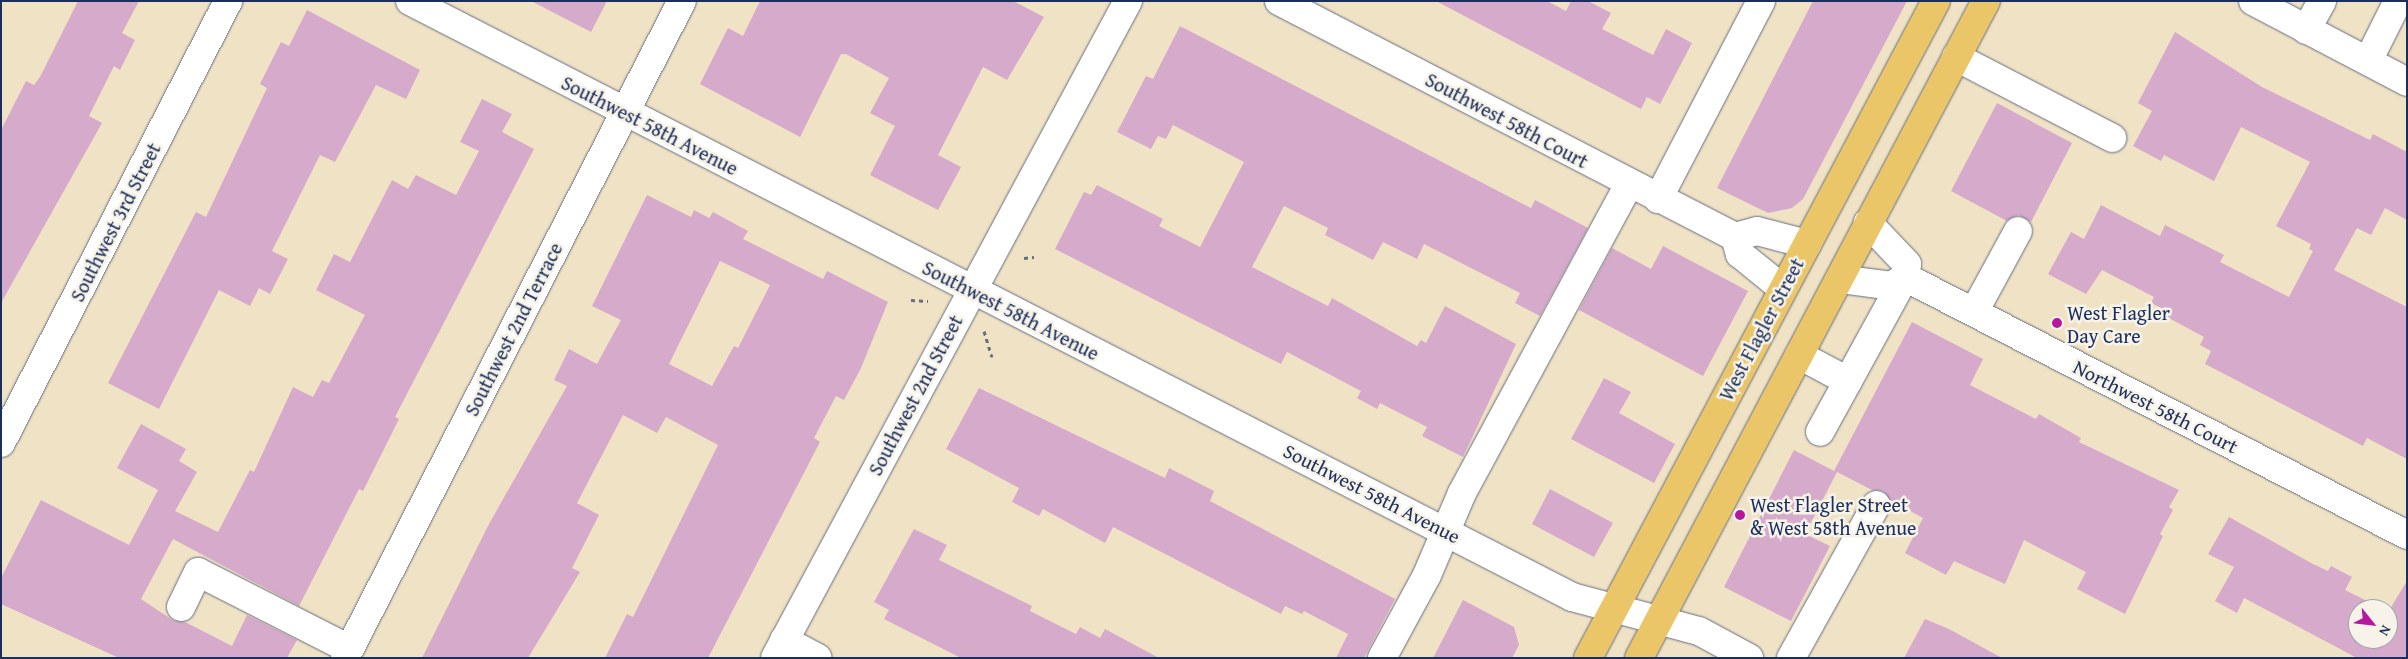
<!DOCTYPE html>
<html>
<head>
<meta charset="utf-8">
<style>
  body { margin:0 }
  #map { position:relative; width:2408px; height:659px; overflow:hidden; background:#f0e3c5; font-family:"Gentium Book Plus",serif }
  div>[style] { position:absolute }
  .building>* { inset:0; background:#d6aacb }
  .path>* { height:3px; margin-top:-1.5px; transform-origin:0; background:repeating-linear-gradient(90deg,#666e82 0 4px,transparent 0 8px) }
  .roads { filter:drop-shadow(0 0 1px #666e82) drop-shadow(0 0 1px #666e82) }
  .minor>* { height:28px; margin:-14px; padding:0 14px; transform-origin:14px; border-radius:14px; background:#fff }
  .major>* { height:28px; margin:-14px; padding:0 14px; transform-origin:14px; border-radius:14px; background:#eac669 }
  .dots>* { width:14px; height:14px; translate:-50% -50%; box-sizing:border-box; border:2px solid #f7f3e8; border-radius:50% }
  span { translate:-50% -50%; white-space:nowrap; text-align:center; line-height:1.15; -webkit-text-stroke:5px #f7f3e8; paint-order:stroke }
  .street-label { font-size:20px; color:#1b2f5e }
  .poi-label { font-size:20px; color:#1b2f5e }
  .left { translate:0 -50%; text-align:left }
  .frame { position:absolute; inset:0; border:2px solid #1b2f5e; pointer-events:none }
  .north { position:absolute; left:2348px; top:599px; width:50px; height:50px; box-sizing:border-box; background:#f7f3e8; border:1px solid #9fa5b1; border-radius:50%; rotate:119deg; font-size:14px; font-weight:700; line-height:20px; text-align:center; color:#1b2f5e }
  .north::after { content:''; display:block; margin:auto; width:18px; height:22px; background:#b5179e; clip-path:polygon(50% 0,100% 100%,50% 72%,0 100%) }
</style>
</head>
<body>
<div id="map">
  <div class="building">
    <i style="clip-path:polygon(78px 1px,139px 1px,122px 33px,135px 40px,120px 70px,114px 66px,89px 116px,102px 123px,1px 303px,1px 130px,26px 81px,34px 85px,40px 77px)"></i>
    <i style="clip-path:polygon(531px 1px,607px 1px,591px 32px)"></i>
    <i style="clip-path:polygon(760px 1px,1013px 1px,1044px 17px,1007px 80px,983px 67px,938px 155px,961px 167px,938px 210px,870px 175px,895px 126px,870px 113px,889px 78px,846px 54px,841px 54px,800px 137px,700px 84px,728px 28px,743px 36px)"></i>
    <i style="clip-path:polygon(1436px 1px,1547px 1px,1566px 11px,1571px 1px,1588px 1px,1611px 13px,1602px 29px,1653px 55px,1666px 29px,1692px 43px,1660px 104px,1647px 97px,1641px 109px)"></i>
    <i style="clip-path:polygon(1813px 1px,1907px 1px,1803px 199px,1792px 208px,1768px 213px,1717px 188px)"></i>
    <i style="clip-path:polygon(307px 10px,420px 70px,406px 99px,376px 85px,335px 162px,320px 155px,272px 251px,288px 259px,270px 294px,259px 288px,250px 306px,219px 290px,159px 409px,108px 383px,196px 212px,206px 217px,267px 88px,260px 84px,281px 42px,289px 46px)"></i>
    <i style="clip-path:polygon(1180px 26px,1531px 208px,1535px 200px,1588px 228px,1540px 316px,1515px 303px,1520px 293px,1424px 244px,1417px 259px,1383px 242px,1373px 260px,1325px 235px,1328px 228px,1284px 206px,1252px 267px,1328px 306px,1332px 298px,1417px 346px,1421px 340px,1426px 343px,1445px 306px,1516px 344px,1463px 457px,1422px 436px,1427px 427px,1380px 403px,1377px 409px,1357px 398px,1361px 391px,1287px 352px,1281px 364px,1055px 249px,1084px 192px,1091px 195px,1097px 185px,1163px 219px,1159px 226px,1200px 247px,1244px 162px,1173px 125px,1166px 139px,1158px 136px,1151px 149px,1117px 132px,1146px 76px,1153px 79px)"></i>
    <i style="clip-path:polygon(2175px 32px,2262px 87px,2370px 140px,2373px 134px,2407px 152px,2407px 220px,2385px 208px,2371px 235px,2357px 228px,2334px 270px,2407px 307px,2407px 459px,2367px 438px,2363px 446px,2205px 364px,2211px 351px,2200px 345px,2204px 337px,2167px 317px,2170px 312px,2151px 303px,2154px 297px,2102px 270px,2086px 294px,2048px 274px,2071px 232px,2084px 239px,2101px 205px,2160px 236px,2165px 225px,2224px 255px,2220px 262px,2289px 297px,2313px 251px,2309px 249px,2311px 244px,2276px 226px,2310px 162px,2241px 127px,2214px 181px,2164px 155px,2161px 161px,2133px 146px,2152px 111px,2138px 103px)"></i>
    <i style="clip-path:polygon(482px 99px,512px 114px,502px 132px,534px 149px,395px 417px,399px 419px,363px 491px,359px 489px,299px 606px,173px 539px,141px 599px,174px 621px,185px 622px,232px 646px,247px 615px,297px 640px,287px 658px,119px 658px,1px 604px,1px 578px,41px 500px,129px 545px,158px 490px,117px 468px,141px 424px,186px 449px,179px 461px,197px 472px,175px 511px,218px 532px,250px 470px,254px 472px,293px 387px,313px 397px,322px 380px,329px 383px,365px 315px,316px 290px,334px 254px,350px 262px,392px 180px,408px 189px,416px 175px,456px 195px,479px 151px,460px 142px)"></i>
    <i style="clip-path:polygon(1997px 103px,2072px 143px,2031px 222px,2018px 215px,2007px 221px,1951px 191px)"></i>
    <i style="clip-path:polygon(evenodd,647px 195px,691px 217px,694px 210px,709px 218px,713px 212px,748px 231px,743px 239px,823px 279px,827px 271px,888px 302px,861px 368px,844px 400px,836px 396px,814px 438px,820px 442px,708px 658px,605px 658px,627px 614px,633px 617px,718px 445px,666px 417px,657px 433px,623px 415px,577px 503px,599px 515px,572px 568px,580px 572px,528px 658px,422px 658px,489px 524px,567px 386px,554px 380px,569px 349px,597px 364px,621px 320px,592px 306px,647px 195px,720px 261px,770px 285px,738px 348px,734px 346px,712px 386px,669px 364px,720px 261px)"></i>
    <i style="clip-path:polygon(1663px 246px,1748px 291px,1703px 376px,1579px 310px,1612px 248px,1651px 269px)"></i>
    <i style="clip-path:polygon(1912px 322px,1983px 359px,1970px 385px,2036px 419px,2039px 414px,2081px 438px,2079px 442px,2179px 490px,2169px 507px,2173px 510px,2160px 534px,2163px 536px,2125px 614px,2077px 589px,2086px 572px,2024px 540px,2005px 584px,1954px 561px,1946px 575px,1905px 553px,1923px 518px,1890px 500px,1883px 491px,1872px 490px,1837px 472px,1805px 534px,1830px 546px,1791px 621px,1724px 587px,1794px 450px,1834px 471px)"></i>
    <i style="clip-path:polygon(1604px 378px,1631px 392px,1619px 413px,1675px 444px,1654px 483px,1571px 439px)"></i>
    <i style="clip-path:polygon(979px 388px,1165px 478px,1169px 468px,1214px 491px,1210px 501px,1395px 599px,1364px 658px,1336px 658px,1348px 634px,1304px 611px,1302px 614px,1285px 606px,1281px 614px,1113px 527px,1105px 543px,1043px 509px,1039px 516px,1012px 502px,1019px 488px,946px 449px)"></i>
    <i style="clip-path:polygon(1550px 489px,1613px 523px,1594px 557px,1532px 524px)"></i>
    <i style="clip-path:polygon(2229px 517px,2311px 563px,2328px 571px,2331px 566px,2352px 577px,2345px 590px,2383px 609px,2358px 609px,2358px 639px,2388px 639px,2388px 612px,2407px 581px,2407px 658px,2357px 658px,2244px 598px,2237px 613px,2215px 601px,2234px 567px,2208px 554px)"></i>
    <i style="clip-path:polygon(914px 529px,947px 545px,939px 560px,1032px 606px,1030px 611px,1076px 634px,1080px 627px,1100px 638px,1105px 629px,1159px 658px,961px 658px,884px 619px,889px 610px,874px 602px)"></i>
    <i style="clip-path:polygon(1463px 600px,1514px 627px,1519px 645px,1512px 658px,1433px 658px)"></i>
    <i style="clip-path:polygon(1925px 619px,1949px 629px,2002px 658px,1904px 658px)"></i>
  </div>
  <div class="path">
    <i style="left:1024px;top:258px;width:10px;rotate:-6deg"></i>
    <i style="left:911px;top:300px;width:17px;rotate:3deg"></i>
    <i style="left:984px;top:331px;width:27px;rotate:73deg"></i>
  </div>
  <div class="roads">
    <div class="minor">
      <i style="left:410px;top:1px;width:1306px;rotate:27.15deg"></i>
      <i style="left:1572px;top:597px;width:131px;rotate:15deg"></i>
      <i style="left:1699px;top:631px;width:57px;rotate:28.4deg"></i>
      <i style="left:1279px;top:1px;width:513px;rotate:27.36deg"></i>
      <i style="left:1735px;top:237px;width:23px;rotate:-15deg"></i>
      <i style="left:1757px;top:231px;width:52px;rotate:14.6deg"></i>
      <i style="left:2253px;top:1px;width:174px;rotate:27.7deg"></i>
      <i style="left:2306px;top:30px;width:33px;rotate:-61deg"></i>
      <i style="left:1956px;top:57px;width:176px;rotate:27.4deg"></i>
      <i style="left:2368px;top:61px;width:67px;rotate:-63.4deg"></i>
      <i style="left:1658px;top:199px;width:223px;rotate:-62.5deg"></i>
      <i style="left:1735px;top:237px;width:18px;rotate:74deg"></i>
      <i style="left:1740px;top:254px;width:55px;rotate:39.1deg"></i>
      <i style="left:1905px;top:277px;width:564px;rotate:27.2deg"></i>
      <i style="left:1840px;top:279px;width:52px;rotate:7.7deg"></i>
      <i style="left:1892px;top:286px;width:16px;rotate:-35deg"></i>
      <i style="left:1974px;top:312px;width:92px;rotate:-61.5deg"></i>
      <i style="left:1799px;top:355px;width:55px;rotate:28deg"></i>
      <i style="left:1848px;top:381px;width:58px;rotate:118.8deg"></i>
      <i style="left:1848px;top:381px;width:119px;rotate:-61.3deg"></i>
      <i style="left:1905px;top:277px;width:13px;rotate:-81deg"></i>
      <i style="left:1907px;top:264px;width:57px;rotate:-133.6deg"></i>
      <i style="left:1px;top:443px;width:497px;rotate:-62.8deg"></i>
      <i style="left:181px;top:607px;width:39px;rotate:-64deg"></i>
      <i style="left:198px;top:572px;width:169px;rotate:27deg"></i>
      <i style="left:784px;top:640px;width:38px;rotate:28deg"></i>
      <i style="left:345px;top:658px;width:738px;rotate:-62.85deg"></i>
      <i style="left:775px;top:658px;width:746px;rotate:-61.75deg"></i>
      <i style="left:1382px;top:658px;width:94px;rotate:-61.5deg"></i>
      <i style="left:1427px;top:575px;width:89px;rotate:-66.9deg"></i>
      <i style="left:1462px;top:493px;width:351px;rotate:-61.6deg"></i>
      <i style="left:1791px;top:658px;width:175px;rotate:-60.9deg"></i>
    </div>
    <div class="major">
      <i style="left:1588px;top:658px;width:743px;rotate:-62.09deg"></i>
      <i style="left:1639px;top:658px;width:743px;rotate:-62.16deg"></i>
    </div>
  </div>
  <div class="dots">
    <i style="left:2057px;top:323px;background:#b5179e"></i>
    <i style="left:1740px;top:515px;background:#b5179e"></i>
  </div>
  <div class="street-label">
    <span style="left:1507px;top:120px;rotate:28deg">Southwest 58th Court</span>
    <span style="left:650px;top:125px;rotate:27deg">Southwest 58th Avenue</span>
    <span style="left:115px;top:222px;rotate:-63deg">Southwest 3rd Street</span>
    <span style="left:1011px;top:310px;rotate:27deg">Southwest 58th Avenue</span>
    <span style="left:513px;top:329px;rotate:-63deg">Southwest 2nd Terrace</span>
    <span style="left:1761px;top:329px;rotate:-62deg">West Flagler Street</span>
    <span style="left:915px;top:395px;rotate:-62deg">Southwest 2nd Street</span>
    <span style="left:2156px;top:406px;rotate:27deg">Northwest 58th Court</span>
    <span style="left:1372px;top:493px;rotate:27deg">Southwest 58th Avenue</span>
  </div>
  <div class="poi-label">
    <span class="left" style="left:2067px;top:324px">West Flagler<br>Day Care</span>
    <span class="left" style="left:1750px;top:516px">West Flagler Street<br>&amp; West 58th Avenue</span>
  </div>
  <div class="frame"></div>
  <div class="north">N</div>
</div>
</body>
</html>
